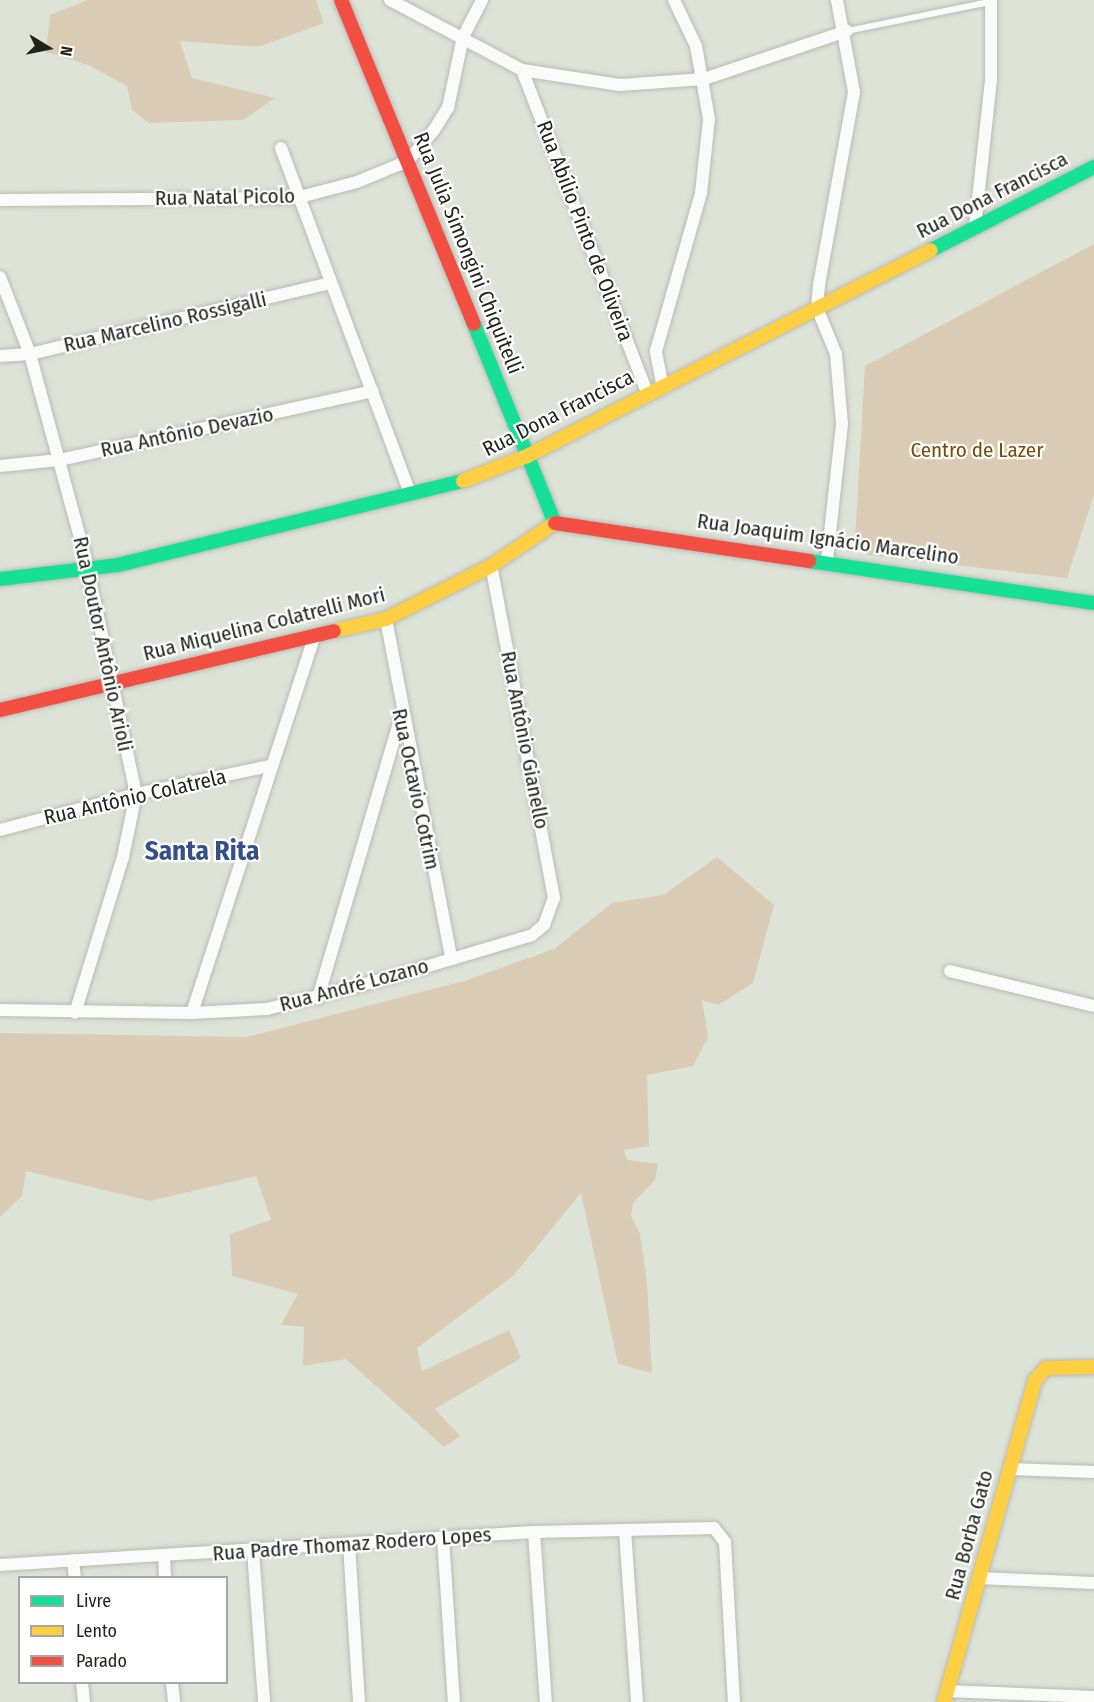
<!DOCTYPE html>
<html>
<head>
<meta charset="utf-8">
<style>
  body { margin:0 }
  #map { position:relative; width:1094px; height:1702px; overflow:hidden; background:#dee3d8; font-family:"Fira Sans Condensed",sans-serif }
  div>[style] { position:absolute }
  .green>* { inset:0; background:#daccb4 }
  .roads { filter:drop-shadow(0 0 2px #b8bbb3) drop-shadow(0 0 2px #b8bbb3) }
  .lane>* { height:6px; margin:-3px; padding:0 3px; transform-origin:3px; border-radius:3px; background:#fafbf9 }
  .street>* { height:12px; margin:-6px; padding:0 6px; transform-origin:6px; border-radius:6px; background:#fafbf9 }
  .fast>* { height:14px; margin:-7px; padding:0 7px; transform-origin:7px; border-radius:7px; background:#16e098 }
  .slow>* { height:14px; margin:-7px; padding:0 7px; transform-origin:7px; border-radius:7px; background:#ffcf43 }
  .jam>* { height:14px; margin:-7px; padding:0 7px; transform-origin:7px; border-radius:7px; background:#f24e42 }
  span { translate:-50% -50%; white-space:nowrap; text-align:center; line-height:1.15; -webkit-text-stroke:4.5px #fff; paint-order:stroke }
  .street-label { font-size:21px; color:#1f231b }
  .park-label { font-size:21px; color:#764c0b }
  .district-label { font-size:27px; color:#354f88; font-weight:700 }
  .legend { position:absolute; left:18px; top:1576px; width:210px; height:108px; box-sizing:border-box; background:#fff; border:2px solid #a5a7a4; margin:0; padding:8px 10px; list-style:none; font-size:18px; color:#1f231b }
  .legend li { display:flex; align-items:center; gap:12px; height:30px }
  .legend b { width:30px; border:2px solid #a5a7a4 }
  .north { position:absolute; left:18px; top:18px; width:60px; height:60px; -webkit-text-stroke:4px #fff; paint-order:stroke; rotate:100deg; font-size:16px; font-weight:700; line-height:24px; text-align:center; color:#1f231b }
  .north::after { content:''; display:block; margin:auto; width:21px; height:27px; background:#1f231b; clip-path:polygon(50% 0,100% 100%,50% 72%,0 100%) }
</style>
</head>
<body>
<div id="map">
  <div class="green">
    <i style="clip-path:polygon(88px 0,316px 0,324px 23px,258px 47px,180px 41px,192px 78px,275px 98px,243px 120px,149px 123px,132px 110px,127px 86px,88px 65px,46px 52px,50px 15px)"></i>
    <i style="clip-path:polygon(1094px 244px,1094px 495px,1067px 578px,867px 555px,855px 540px,865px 366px)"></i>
    <i style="clip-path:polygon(717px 857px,774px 905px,753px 983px,718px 1005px,702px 1000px,708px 1037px,693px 1066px,647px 1075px,649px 1146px,624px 1150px,627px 1160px,658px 1164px,655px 1180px,633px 1203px,631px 1216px,640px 1234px,647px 1282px,652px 1373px,618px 1364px,581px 1193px,513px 1276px,417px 1348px,422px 1371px,509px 1330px,521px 1358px,435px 1409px,460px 1436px,444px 1447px,346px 1359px,303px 1366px,304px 1327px,281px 1325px,298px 1294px,232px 1276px,230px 1234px,271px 1220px,256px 1176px,150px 1201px,26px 1171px,22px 1196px,0 1217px,0 1033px,247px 1037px,464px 981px,554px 949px,612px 903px,663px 895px)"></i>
  </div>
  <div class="roads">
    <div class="lane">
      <i style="left:847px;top:31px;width:146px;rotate:-11.5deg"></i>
    </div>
    <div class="street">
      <i style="left:390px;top:0;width:149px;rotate:27.9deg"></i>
      <i style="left:522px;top:70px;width:99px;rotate:8.7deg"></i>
      <i style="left:620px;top:85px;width:84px;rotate:-4.1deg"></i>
      <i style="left:704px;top:79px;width:151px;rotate:-18.6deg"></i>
      <i style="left:522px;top:70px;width:345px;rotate:68.8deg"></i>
      <i style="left:281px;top:148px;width:368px;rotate:69.5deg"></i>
      <i style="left:0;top:200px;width:296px;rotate:-0.4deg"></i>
      <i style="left:296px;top:198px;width:63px;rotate:-14.7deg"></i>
      <i style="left:357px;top:182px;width:55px;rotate:-22.4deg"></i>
      <i style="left:408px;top:161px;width:40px;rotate:-50deg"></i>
      <i style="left:434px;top:130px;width:26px;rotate:-58deg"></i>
      <i style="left:448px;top:108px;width:73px;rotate:-78.1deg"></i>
      <i style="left:463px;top:37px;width:42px;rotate:-62.8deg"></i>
      <i style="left:975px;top:227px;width:149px;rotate:-83.8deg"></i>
      <i style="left:991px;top:79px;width:79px;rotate:-90deg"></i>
      <i style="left:0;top:277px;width:83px;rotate:68.7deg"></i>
      <i style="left:30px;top:354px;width:209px;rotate:74.8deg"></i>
      <i style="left:85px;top:556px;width:243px;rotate:77.9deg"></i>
      <i style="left:136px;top:794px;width:64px;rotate:101.7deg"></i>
      <i style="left:123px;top:857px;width:163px;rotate:107.1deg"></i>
      <i style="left:0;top:356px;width:30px;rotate:-4deg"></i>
      <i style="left:30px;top:354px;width:308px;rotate:-13.3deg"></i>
      <i style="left:662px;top:383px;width:33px;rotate:-101deg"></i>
      <i style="left:656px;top:351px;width:164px;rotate:-74.1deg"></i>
      <i style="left:701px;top:193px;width:74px;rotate:-83.8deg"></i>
      <i style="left:709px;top:119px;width:74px;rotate:-100.1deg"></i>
      <i style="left:696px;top:46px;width:51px;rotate:-115.6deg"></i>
      <i style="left:0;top:466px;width:59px;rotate:-5.8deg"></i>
      <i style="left:59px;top:460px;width:321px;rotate:-12.4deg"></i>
      <i style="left:827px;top:560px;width:137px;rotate:-83.7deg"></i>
      <i style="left:842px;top:424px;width:70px;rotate:-94.9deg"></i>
      <i style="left:836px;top:354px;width:50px;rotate:-112.4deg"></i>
      <i style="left:817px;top:308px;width:23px;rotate:-85deg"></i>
      <i style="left:819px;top:285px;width:196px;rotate:-79.7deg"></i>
      <i style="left:854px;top:92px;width:94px;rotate:-100.5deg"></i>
      <i style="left:386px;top:619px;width:345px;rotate:79.1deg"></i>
      <i style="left:0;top:830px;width:141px;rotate:-14.8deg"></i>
      <i style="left:136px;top:794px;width:137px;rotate:-11.8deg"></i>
      <i style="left:950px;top:971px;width:148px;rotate:13.7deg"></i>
      <i style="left:318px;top:998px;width:290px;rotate:-73.6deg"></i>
      <i style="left:0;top:1010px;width:192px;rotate:0.9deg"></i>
      <i style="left:192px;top:1013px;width:75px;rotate:-3.1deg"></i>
      <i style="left:267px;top:1009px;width:125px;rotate:-14.4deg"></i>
      <i style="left:388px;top:978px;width:150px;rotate:-16.6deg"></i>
      <i style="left:532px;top:935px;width:16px;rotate:-40deg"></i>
      <i style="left:544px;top:925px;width:29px;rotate:-70deg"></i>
      <i style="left:554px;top:898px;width:338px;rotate:-100.7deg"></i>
      <i style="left:192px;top:1013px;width:394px;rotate:-72deg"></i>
      <i style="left:1009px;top:1469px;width:85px;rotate:2deg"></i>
      <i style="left:625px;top:1530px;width:172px;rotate:86deg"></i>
      <i style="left:534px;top:1532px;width:170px;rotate:86deg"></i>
      <i style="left:443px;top:1538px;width:164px;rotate:86.2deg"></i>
      <i style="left:349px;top:1544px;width:158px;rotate:86.4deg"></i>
      <i style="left:253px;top:1551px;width:151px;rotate:85.8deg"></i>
      <i style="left:164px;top:1556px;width:22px;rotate:87deg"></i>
      <i style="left:73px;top:1560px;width:18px;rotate:84deg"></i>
      <i style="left:0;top:1565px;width:535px;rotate:-3.54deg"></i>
      <i style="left:534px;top:1532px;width:180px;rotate:-1.3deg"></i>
      <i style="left:714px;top:1528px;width:18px;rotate:52deg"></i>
      <i style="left:725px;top:1542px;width:160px;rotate:86.8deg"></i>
      <i style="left:979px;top:1578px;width:115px;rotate:2.5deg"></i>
      <i style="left:82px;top:1682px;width:20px;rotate:84deg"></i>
      <i style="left:172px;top:1682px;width:20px;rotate:84deg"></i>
      <i style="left:947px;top:1691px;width:147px;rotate:2.3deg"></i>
    </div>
    <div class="fast">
      <i style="left:931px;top:250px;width:183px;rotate:-27deg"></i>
      <i style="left:474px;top:324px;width:215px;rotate:67.9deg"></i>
      <i style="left:809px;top:561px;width:288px;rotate:8.4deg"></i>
      <i style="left:0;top:579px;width:119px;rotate:-6.8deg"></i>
      <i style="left:118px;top:565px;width:355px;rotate:-13.7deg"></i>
    </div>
    <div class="slow">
      <i style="left:463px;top:481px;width:69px;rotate:-21.3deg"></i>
      <i style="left:527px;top:456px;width:453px;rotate:-27deg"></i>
      <i style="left:334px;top:631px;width:53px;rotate:-13deg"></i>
      <i style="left:386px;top:619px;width:118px;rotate:-26.8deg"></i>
      <i style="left:491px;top:566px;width:77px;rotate:-33.9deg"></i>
      <i style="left:944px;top:1702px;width:335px;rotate:-74.2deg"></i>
      <i style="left:1035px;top:1380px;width:16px;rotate:-47deg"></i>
      <i style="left:1046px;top:1368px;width:48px;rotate:-1.2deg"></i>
    </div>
    <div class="jam">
      <i style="left:341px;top:0;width:350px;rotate:67.7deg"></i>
      <i style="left:555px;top:523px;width:257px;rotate:8.5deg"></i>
      <i style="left:0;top:710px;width:343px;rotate:-13.3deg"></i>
    </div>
  </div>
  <div class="street-label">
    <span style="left:992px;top:195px;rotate:-27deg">Rua Dona Francisca</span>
    <span style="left:225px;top:197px;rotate:-1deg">Rua Natal Picolo</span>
    <span style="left:585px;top:231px;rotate:69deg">Rua Abílio Pinto de Oliveira</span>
    <span style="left:468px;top:253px;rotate:68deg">Rua Julia Simongini Chiquitelli</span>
    <span style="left:165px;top:322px;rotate:-13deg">Rua Marcelino Rossigalli</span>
    <span style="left:558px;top:413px;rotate:-27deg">Rua Dona Francisca</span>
    <span style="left:187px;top:432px;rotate:-12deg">Rua Antônio Devazio</span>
    <span style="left:828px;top:539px;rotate:8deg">Rua Joaquim Ignácio Marcelino</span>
    <span style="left:264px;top:624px;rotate:-14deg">Rua Miquelina Colatrelli Mori</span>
    <span style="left:103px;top:644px;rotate:78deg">Rua Doutor Antônio Arioli</span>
    <span style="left:525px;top:740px;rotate:79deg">Rua Antônio Gianello</span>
    <span style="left:416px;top:789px;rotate:78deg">Rua Octavio Cotrim</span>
    <span style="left:135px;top:797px;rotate:-13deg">Rua Antônio Colatrela</span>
    <span style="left:354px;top:985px;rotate:-15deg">Rua André Lozano</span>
    <span style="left:969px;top:1535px;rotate:-75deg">Rua Borba Gato</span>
    <span style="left:352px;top:1544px;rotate:-4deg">Rua Padre Thomaz Rodero Lopes</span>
  </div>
  <div class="park-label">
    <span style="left:977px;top:450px">Centro de Lazer</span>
  </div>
  <div class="district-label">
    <span style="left:202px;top:852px">Santa Rita</span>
  </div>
  <ul class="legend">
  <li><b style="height:8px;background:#16e098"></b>Livre</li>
  <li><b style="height:8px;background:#ffcf43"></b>Lento</li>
  <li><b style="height:8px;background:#f24e42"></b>Parado</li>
  </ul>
  <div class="north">N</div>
</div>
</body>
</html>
